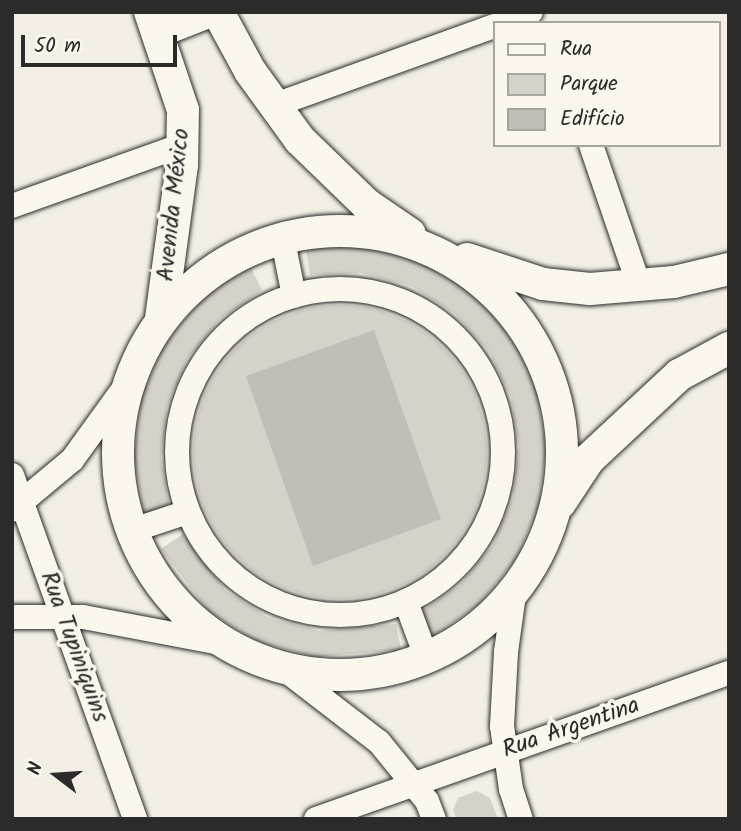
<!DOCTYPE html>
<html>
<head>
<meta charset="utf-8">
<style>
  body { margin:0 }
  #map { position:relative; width:741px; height:831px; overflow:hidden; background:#f3efe4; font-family:Kalam,sans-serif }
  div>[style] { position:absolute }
  .green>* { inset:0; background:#d5d2c9 }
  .round { border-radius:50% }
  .building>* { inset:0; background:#c0beb6 }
  .roads { filter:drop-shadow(0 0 2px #2b2b2b) drop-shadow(0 0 2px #2b2b2b) }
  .minor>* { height:24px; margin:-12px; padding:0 12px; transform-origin:12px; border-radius:12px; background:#fbf7ec }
  .minor>.ring { margin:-12px; padding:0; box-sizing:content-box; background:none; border:24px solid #fbf7ec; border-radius:50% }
  .major>* { height:32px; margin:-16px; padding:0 16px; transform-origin:16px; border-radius:16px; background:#fbf7ec }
  .major>.ring { margin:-16px; padding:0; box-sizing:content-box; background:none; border:32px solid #fbf7ec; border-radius:50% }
  span { translate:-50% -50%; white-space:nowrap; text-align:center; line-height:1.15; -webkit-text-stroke:7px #fbf7ec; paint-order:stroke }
  .street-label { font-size:24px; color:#2b2b2b }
  .frame { position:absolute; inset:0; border:14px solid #2b2b2b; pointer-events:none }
  .legend { position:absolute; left:493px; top:21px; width:228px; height:126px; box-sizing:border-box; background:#fbf7ec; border:2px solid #a8a59f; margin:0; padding:9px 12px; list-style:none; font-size:21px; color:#2b2b2b }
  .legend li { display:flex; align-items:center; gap:14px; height:35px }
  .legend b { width:35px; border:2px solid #a8a59f }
  .north { position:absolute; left:21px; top:740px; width:70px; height:70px; -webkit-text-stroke:5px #fbf7ec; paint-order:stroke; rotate:287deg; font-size:19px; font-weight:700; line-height:28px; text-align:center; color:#2b2b2b }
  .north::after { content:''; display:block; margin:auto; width:24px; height:32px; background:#2b2b2b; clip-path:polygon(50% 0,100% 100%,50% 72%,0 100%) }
  .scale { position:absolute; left:21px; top:35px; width:156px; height:32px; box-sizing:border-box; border:4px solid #2b2b2b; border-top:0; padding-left:9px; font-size:21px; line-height:24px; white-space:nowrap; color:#2b2b2b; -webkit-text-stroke:5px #fbf7ec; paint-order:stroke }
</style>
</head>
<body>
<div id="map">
  <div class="green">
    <i style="clip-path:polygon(364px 247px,421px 262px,471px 292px,511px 335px,536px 388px,546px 447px,539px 505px,516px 559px,478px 605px,430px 638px,418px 614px,460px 585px,493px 545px,513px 498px,519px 447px,511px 397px,489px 351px,454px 313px,411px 286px,361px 273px,310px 275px,306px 248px)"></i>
    <i style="clip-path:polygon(250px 266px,262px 290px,220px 319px,187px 359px,167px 406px,161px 457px,169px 507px,144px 515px,134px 457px,141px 399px,164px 345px,202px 299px)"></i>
    <i class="round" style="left:193px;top:305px;width:294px;height:294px"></i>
    <i style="clip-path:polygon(183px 534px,226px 591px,269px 618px,319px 631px,396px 624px,401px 650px,315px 657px,259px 642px,209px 612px,161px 549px)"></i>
    <i style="clip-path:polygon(477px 791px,490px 798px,498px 819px,457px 819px,453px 810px,458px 798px)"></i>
  </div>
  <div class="building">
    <i style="clip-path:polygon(374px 330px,441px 519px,313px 566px,246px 376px)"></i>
  </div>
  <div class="roads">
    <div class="minor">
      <i style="left:502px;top:23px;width:31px;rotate:-21deg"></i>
      <i style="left:275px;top:105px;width:233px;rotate:-19.8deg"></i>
      <i style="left:591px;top:145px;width:148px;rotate:71.1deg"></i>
      <i style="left:12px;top:206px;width:181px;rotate:-19.7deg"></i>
      <i style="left:282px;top:236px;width:61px;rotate:78.7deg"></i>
      <i class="ring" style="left:177px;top:289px;width:302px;height:302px"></i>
      <i style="left:12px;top:475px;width:365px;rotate:70.3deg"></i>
      <i style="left:12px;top:510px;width:78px;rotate:-39.8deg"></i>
      <i style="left:72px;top:460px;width:94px;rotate:-54.1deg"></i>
      <i style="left:130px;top:531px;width:60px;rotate:-18.4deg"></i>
      <i style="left:515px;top:587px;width:66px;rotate:97.9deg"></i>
      <i style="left:506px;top:652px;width:74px;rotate:93.1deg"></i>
      <i style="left:502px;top:726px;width:64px;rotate:81.9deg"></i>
      <i style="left:511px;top:789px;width:32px;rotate:72deg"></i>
      <i style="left:406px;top:602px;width:61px;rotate:69.8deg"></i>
      <i style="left:12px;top:617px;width:71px"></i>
      <i style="left:83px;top:617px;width:140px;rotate:10.7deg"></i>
      <i style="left:288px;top:672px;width:115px;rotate:37.6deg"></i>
      <i style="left:379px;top:742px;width:76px;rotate:50.9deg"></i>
      <i style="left:427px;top:801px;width:19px;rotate:69deg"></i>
      <i style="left:316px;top:819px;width:438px;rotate:-19.5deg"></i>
    </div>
    <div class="major">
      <i style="left:150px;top:12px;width:103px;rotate:71.4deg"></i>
      <i style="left:183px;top:110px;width:55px;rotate:91deg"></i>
      <i style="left:182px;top:165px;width:154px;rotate:97.8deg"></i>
      <i style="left:218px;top:12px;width:67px;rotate:61.5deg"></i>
      <i style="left:250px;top:71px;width:85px;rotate:54.1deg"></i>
      <i style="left:300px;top:140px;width:92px;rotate:44.1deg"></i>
      <i style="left:366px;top:204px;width:53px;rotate:34.3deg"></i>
      <i style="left:157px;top:32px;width:55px;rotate:-21.4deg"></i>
      <i class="ring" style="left:118px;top:231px;width:412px;height:412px"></i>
      <i style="left:467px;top:259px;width:80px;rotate:18.2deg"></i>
      <i style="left:543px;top:284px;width:47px;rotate:6.1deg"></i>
      <i style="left:590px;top:289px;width:84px;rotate:-4.8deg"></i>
      <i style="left:674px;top:282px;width:57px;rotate:-13.3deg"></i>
      <i style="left:560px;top:503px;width:53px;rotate:-56.6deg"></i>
      <i style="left:589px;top:459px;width:123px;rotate:-43deg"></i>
      <i style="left:679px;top:375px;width:57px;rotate:-28.4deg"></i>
    </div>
  </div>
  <div class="street-label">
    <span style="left:174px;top:205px;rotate:-84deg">Avenida México</span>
    <span style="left:74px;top:647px;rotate:70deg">Rua Tupiniquins</span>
    <span style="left:571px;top:728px;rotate:-19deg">Rua Argentina</span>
  </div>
  <div class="frame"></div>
  <ul class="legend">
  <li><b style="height:9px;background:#fbf7ec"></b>Rua</li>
  <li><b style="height:19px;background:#d5d2c9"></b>Parque</li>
  <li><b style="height:19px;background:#c0beb6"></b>Edifício</li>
  </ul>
  <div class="north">N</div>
  <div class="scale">50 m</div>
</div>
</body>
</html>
